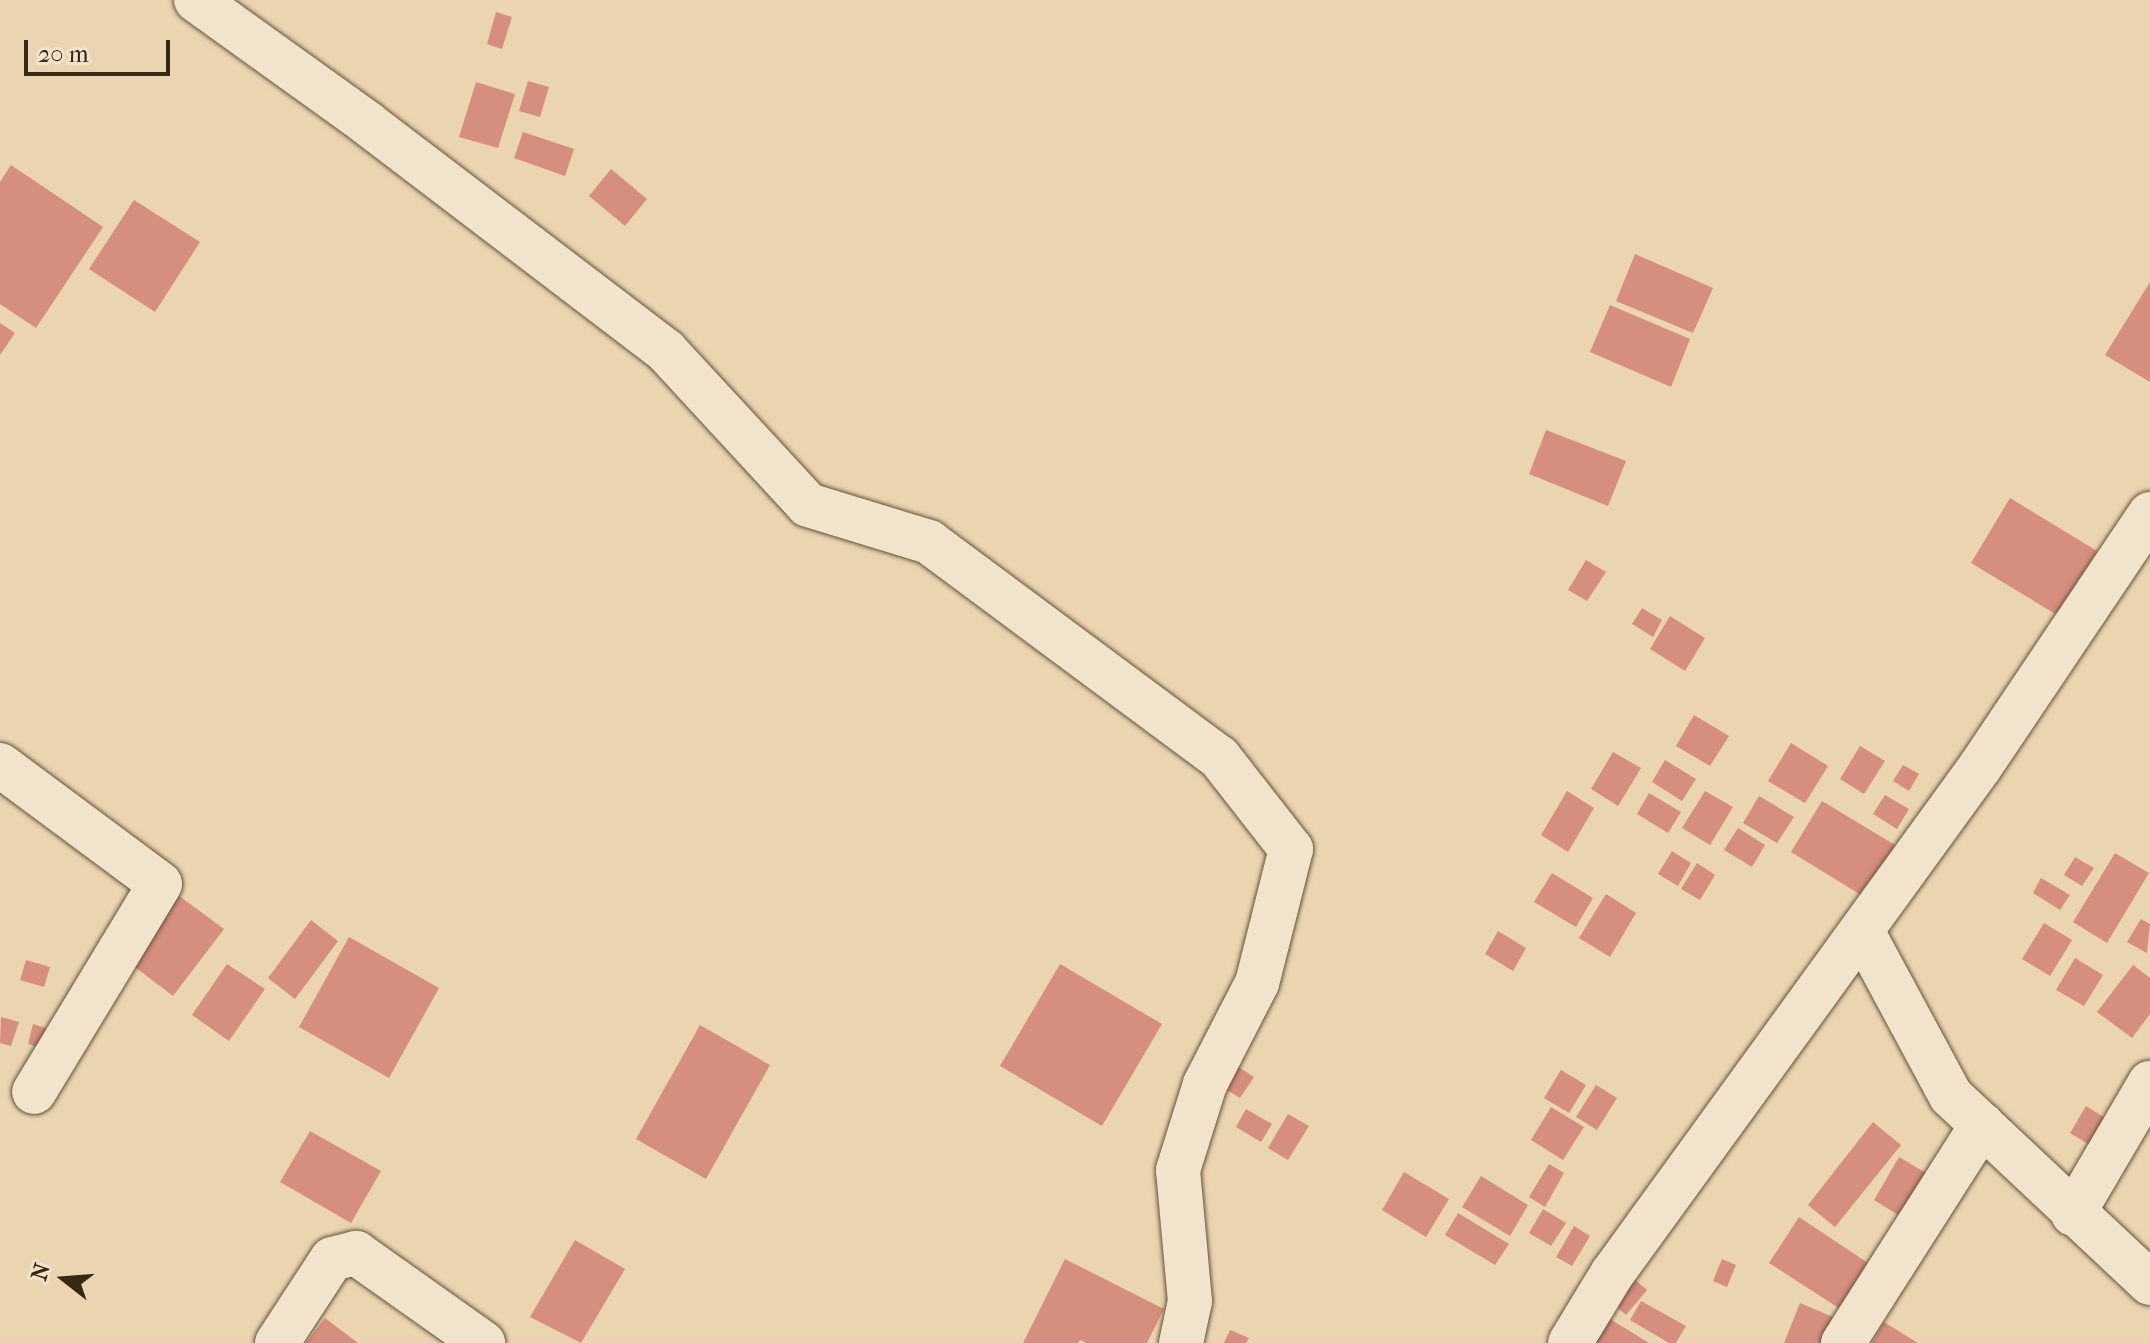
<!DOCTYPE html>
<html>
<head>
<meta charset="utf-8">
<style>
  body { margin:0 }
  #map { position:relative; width:2150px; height:1343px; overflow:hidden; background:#ebd5b0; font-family:"IM FELL French Canon",serif }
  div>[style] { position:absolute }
  .building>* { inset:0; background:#d68e7e }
  .roads { filter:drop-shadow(0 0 2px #65533a) drop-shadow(0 0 2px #65533a) }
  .street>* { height:44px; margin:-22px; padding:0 22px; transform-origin:22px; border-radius:22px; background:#f2e4cc }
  span { translate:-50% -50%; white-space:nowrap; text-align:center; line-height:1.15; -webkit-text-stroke:8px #f2e4cc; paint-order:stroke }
  .north { position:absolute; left:24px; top:1239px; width:80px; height:80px; -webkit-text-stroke:6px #f2e4cc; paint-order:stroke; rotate:287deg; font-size:22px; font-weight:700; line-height:32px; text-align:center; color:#382813 }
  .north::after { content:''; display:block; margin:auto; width:28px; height:36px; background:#382813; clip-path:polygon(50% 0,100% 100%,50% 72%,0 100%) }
  .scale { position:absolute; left:24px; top:40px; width:146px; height:36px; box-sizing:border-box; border:4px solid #382813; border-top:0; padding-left:10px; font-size:24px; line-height:28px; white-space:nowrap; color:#382813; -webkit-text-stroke:6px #f2e4cc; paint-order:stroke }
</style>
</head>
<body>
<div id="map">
  <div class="building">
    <i style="clip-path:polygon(496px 12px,512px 17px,502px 49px,487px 44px)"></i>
    <i style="clip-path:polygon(528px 81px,549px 87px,540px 117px,519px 111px)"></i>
    <i style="clip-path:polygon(476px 82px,515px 94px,498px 148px,459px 137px)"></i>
    <i style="clip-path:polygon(523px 132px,574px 149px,565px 176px,514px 158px)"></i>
    <i style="clip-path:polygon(11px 165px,103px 227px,36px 328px,0 304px,0 182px)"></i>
    <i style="clip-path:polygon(611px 169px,647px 199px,625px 226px,589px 196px)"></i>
    <i style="clip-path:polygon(134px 200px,200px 242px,155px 312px,89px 269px)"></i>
    <i style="clip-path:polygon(1635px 254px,1713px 288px,1693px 333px,1616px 301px)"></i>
    <i style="clip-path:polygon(2150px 282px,2150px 382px,2105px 355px)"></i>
    <i style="clip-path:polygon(1610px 305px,1690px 339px,1671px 387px,1590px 352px)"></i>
    <i style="clip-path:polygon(0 323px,15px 333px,0 355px)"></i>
    <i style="clip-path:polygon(1546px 430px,1626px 461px,1608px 506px,1529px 474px)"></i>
    <i style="clip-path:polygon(2010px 498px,2097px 551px,2057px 615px,1971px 563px)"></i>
    <i style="clip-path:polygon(1586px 560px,1606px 572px,1587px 601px,1568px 590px)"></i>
    <i style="clip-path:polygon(1642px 608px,1662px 620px,1653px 637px,1632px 624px)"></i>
    <i style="clip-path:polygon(1670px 616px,1705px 638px,1685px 671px,1650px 649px)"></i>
    <i style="clip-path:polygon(1694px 715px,1729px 736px,1710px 766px,1676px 746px)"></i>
    <i style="clip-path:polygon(1791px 743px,1828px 766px,1805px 803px,1768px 781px)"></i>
    <i style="clip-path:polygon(1860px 746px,1885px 761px,1864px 794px,1840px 779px)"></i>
    <i style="clip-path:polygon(1613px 752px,1641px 768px,1618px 806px,1591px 789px)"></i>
    <i style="clip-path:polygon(1665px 760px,1696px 779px,1682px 801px,1652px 782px)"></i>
    <i style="clip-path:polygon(1903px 765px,1919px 774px,1909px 791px,1893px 781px)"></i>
    <i style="clip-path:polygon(1567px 791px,1594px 808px,1568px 852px,1541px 835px)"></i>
    <i style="clip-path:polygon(1705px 791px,1733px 807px,1710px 845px,1682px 828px)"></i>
    <i style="clip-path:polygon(1649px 793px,1681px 812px,1668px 833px,1637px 814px)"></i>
    <i style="clip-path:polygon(1885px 795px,1909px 809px,1897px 829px,1873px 814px)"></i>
    <i style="clip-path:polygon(1759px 796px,1794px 817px,1777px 843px,1743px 823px)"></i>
    <i style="clip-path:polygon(1822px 801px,1905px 851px,1874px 903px,1791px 852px)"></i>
    <i style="clip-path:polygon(1738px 828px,1765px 845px,1752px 867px,1724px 850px)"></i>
    <i style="clip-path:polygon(1672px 851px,1691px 863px,1678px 886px,1658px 874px)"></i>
    <i style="clip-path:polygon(2115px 853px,2149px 873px,2107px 943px,2073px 922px)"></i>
    <i style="clip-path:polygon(2075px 857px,2094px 868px,2082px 886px,2064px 875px)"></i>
    <i style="clip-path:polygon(1697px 863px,1715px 875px,1700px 900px,1681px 889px)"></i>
    <i style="clip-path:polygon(1552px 873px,1593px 898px,1576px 927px,1534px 902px)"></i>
    <i style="clip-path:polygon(2041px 878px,2070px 895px,2060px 910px,2033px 893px)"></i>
    <i style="clip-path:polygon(1606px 894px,1636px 913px,1610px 957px,1579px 938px)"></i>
    <i style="clip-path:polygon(178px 895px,224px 929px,173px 996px,127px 961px)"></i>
    <i style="clip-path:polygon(2141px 919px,2150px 924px,2147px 953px,2127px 942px)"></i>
    <i style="clip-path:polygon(311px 920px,338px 941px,295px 999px,268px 978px)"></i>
    <i style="clip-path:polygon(2044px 923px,2072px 940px,2050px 976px,2022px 959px)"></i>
    <i style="clip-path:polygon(1498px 931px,1526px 948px,1513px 971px,1485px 954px)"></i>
    <i style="clip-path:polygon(349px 937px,439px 988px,389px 1078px,299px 1027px)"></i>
    <i style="clip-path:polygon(2075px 958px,2103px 975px,2084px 1006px,2056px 990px)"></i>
    <i style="clip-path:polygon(26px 960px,50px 967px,44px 987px,20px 980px)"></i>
    <i style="clip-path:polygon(227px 964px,265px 989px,229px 1041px,192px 1015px)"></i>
    <i style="clip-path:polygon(1060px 964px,1162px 1024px,1102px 1126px,1000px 1066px)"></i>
    <i style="clip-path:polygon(2133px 965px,2150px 978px,2150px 1014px,2132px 1038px,2097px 1012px)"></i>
    <i style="clip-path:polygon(1px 1017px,19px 1022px,11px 1046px,0 1043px)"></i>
    <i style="clip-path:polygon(33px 1024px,55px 1031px,49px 1050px,28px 1044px)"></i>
    <i style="clip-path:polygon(700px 1025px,770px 1065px,706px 1179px,636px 1139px)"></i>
    <i style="clip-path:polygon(1237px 1066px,1254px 1077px,1240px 1098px,1224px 1088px)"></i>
    <i style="clip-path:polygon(1561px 1070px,1586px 1085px,1569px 1113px,1544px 1098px)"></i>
    <i style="clip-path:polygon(1596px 1085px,1617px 1098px,1597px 1130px,1576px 1117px)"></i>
    <i style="clip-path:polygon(2086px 1106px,2118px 1126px,2103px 1153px,2070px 1133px)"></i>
    <i style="clip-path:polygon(1551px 1107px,1584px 1127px,1563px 1160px,1531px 1140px)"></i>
    <i style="clip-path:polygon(1246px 1109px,1272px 1124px,1261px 1142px,1236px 1127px)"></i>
    <i style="clip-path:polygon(1288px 1114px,1309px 1126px,1288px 1160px,1268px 1148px)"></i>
    <i style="clip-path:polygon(1873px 1122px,1901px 1145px,1835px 1227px,1808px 1205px)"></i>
    <i style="clip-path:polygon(310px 1131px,381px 1171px,351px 1223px,280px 1182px)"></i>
    <i style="clip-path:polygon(1899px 1157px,1926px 1173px,1900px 1216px,1874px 1200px)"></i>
    <i style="clip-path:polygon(1549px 1164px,1564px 1173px,1545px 1207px,1529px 1197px)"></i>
    <i style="clip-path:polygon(1404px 1172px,1449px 1199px,1426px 1237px,1382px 1210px)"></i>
    <i style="clip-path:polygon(1481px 1176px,1528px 1205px,1510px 1236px,1462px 1207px)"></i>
    <i style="clip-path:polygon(1543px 1209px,1566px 1223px,1551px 1246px,1529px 1233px)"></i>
    <i style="clip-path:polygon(1458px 1213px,1509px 1244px,1495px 1265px,1445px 1235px)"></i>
    <i style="clip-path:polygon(1799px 1217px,1877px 1269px,1848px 1314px,1769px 1263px)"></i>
    <i style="clip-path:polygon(1574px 1226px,1590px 1236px,1572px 1266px,1556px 1257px)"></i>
    <i style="clip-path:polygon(575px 1240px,625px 1269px,581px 1343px,530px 1317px)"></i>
    <i style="clip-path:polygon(1065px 1259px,1164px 1309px,1147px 1343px,1086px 1343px,1080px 1340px,1078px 1343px,1023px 1343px)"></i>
    <i style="clip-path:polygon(1722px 1259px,1736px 1265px,1727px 1287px,1713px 1281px)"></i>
    <i style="clip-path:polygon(1632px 1277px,1647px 1290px,1626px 1315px,1610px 1301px)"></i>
    <i style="clip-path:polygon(1641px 1301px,1686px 1326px,1676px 1343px,1669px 1343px,1630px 1320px)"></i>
    <i style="clip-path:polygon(1800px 1303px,1833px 1317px,1822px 1343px,1784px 1343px)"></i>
    <i style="clip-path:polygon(1602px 1314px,1649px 1343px,1584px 1343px)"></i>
    <i style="clip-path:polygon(325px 1318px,358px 1343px,306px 1343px)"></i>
    <i style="clip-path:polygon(1884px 1322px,1918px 1343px,1872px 1343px)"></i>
    <i style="clip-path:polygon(1230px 1330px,1249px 1338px,1246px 1343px,1224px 1343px)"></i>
  </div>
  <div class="roads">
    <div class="street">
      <i style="left:196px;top:0;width:211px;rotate:35.7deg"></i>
      <i style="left:367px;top:123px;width:376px;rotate:37.3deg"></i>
      <i style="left:666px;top:351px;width:209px;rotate:47.3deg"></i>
      <i style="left:808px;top:505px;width:127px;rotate:17deg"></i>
      <i style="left:929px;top:542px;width:361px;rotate:36.6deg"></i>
      <i style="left:1219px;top:757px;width:117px;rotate:52deg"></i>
      <i style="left:1291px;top:849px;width:138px;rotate:104.2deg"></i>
      <i style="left:1257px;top:983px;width:114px;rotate:117.2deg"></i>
      <i style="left:1205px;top:1084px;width:90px;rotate:107.4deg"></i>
      <i style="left:1178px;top:1170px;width:132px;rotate:84.8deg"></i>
      <i style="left:1190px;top:1301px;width:43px;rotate:102.1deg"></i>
      <i style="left:0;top:765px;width:199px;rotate:36.6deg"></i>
      <i style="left:160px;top:884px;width:243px;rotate:121.2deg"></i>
      <i style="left:1862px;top:931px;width:187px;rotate:61.7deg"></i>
      <i style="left:1951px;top:1096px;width:273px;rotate:43.2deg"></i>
      <i style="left:2073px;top:1214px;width:152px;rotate:-59.6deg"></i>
      <i style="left:277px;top:1343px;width:100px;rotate:-56.8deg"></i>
      <i style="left:332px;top:1259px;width:25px;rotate:-14deg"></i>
      <i style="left:356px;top:1253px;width:156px;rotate:35.3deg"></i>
      <i style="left:1570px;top:1343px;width:81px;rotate:-58.7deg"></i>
      <i style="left:1612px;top:1274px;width:626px;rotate:-54.03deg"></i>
      <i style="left:1980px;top:767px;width:305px;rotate:-56.1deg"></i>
      <i style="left:1843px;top:1343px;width:259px;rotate:-57.5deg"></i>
    </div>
  </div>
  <div class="north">N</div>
  <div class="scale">20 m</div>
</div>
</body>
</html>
